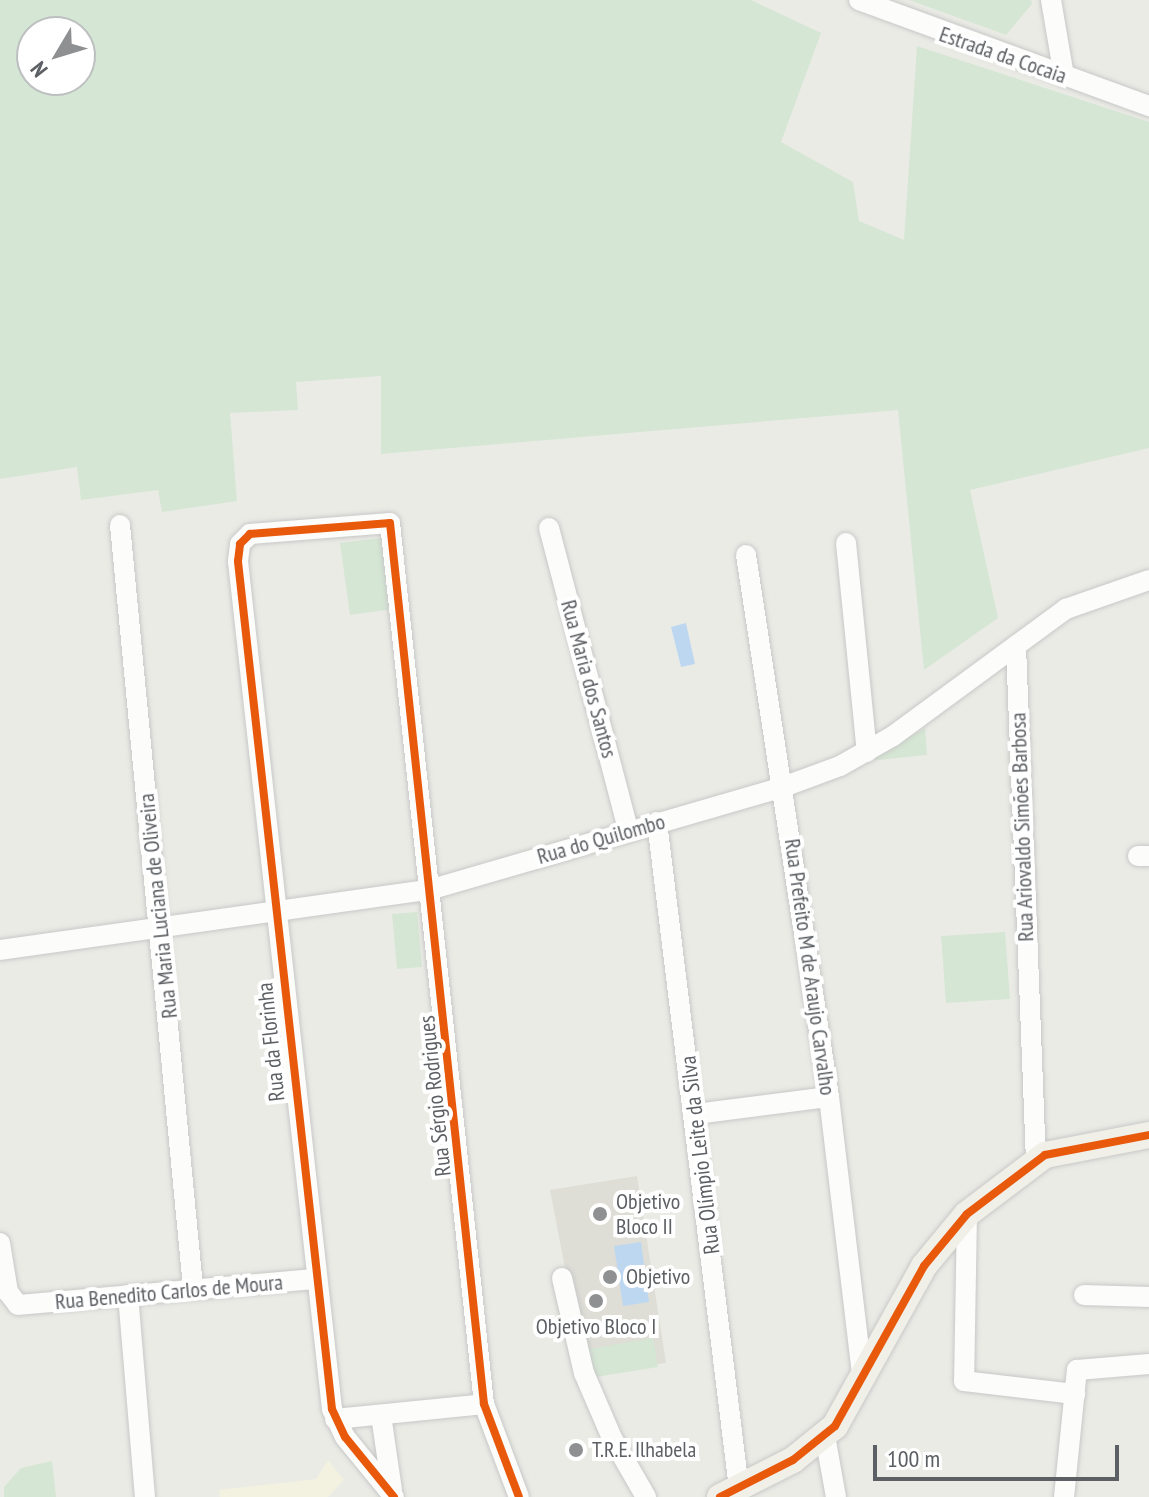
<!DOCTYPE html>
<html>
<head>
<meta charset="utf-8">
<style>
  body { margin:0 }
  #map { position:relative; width:1149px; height:1497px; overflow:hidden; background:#ebebe6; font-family:"PT Sans Narrow",sans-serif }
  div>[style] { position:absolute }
  .commercial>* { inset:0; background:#f3f1e0 }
  .education>* { inset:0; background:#deddd6 }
  .green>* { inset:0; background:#d5e6d4 }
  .water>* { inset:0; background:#bed7f1 }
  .roads { filter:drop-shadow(0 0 2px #c8c9c8) drop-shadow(0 0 2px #c8c9c8) }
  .minor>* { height:20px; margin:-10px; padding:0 10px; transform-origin:10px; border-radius:10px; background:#fcfcfb }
  .major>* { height:26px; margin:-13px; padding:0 13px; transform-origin:13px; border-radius:13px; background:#f1f0e8 }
  .cycleway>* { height:8px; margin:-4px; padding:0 4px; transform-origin:4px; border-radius:4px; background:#e8590c }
  .dots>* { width:22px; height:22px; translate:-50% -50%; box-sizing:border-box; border:4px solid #fff; border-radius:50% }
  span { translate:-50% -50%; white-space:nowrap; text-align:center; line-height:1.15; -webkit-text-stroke:8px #fff; paint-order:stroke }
  .street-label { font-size:22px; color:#5c5f63 }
  .poi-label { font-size:22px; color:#5c5f63 }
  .left { translate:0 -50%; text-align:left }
  .north { position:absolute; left:16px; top:16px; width:80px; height:80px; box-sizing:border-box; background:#fff; border:2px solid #bebfc1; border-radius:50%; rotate:232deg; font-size:22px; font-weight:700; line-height:32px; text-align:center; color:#5c5f63 }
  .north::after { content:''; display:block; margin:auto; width:28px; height:36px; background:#8e9091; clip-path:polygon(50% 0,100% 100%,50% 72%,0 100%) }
  .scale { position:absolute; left:873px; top:1445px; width:246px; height:36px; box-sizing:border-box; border:4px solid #5c5f63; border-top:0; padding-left:10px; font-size:24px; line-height:28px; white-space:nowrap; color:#5c5f63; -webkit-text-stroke:6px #fff; paint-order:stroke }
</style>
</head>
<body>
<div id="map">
  <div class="commercial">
    <i style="clip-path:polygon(328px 1460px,344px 1480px,328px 1497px,220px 1497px,219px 1490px,316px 1479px)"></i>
  </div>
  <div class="education">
    <i style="clip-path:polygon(637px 1176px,666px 1363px,585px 1373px,550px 1190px)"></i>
  </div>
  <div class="green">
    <i style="clip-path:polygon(evenodd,0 0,751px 0,821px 33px,781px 142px,853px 182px,859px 221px,904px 240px,917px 46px,1149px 122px,1149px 448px,970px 490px,998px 618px,924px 670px,898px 410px,381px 454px,381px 376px,296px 382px,298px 410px,230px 413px,237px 501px,162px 512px,158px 490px,81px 500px,77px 467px,0 479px,0 0,32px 32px,80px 32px,80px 80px,32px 80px,32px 32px)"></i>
    <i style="clip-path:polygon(909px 0,1031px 0,1032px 4px,1006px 35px)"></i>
    <i style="clip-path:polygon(381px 538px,392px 609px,350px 615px,340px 543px)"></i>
    <i style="clip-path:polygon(925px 728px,927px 755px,868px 761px)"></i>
    <i style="clip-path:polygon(417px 912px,422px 967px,397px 969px,392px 914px)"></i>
    <i style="clip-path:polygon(1005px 932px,1010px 999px,946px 1003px,941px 936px)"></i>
    <i style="clip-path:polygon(653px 1338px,658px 1367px,589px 1378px,584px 1350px)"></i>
    <i style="clip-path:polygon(52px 1461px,56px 1497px,4px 1497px,4px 1487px,21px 1468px)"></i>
  </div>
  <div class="water">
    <i style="clip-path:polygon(686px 623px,695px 664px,681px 667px,671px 627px)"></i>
    <i style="clip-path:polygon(641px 1242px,649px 1302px,623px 1306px,614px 1246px)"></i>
  </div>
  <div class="roads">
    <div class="minor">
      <i style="left:859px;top:0;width:309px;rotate:20.1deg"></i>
      <i style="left:1051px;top:0;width:77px;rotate:80.3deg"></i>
      <i style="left:120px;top:525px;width:766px;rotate:84.53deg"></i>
      <i style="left:549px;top:528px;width:312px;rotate:75.3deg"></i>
      <i style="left:846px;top:543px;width:210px;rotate:84.3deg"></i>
      <i style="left:746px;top:555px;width:548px;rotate:81.29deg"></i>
      <i style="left:829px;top:1097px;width:286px;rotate:83.2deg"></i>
      <i style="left:1016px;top:646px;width:515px;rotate:87.78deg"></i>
      <i style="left:657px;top:822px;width:672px;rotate:82.99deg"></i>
      <i style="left:1138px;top:856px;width:11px"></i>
      <i style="left:0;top:950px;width:436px;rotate:-8deg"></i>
      <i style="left:432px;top:889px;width:366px;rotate:-16.2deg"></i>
      <i style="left:783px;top:787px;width:61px;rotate:-20.2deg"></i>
      <i style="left:840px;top:766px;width:61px;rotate:-29.5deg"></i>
      <i style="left:893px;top:736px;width:215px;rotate:-36.3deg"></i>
      <i style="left:1066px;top:609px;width:88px;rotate:-19.3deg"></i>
      <i style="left:696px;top:1114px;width:134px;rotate:-7.3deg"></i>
      <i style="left:967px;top:1214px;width:167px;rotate:91deg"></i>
      <i style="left:964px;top:1381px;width:112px;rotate:6.7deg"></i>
      <i style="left:0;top:1243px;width:50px;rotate:80.7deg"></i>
      <i style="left:8px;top:1292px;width:16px;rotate:52deg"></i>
      <i style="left:18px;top:1305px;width:296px;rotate:-5deg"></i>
      <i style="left:562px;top:1278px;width:98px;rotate:77deg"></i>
      <i style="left:584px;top:1373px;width:71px;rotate:66.7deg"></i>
      <i style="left:612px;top:1438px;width:68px;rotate:60deg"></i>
      <i style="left:128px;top:1295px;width:203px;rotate:85.2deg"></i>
      <i style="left:1084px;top:1295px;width:65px;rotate:1.8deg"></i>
      <i style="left:381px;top:1415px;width:76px;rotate:81.7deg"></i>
      <i style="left:335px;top:1419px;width:150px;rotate:-5.7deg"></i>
      <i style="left:825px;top:1436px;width:62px;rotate:79.8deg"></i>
      <i style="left:394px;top:1497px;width:77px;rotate:-129.2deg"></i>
      <i style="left:345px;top:1437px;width:31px;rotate:-115deg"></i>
      <i style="left:332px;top:1409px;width:853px;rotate:-96.33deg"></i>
      <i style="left:238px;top:561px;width:17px;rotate:-83deg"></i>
      <i style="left:240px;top:544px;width:14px;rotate:-45deg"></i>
      <i style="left:250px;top:534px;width:140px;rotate:-4.5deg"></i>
      <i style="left:390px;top:523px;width:886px;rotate:83.91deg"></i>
      <i style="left:484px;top:1404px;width:99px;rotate:69.4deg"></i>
      <i style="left:1064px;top:1497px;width:128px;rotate:-84.2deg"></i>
      <i style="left:1077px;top:1370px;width:72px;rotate:-4.8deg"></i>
    </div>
    <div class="major">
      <i style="left:720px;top:1497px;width:82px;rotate:-26.9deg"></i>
      <i style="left:793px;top:1460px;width:54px;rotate:-39deg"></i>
      <i style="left:835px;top:1426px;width:183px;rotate:-60.9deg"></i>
      <i style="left:924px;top:1266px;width:67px;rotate:-50.4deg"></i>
      <i style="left:967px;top:1214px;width:98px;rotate:-37.1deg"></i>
      <i style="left:1045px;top:1155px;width:106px;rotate:-10.9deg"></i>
    </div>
  </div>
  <div class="cycleway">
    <i style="left:394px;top:1497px;width:77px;rotate:-129.2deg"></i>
    <i style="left:345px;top:1437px;width:31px;rotate:-115deg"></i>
    <i style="left:332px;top:1409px;width:853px;rotate:-96.33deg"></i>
    <i style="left:238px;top:561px;width:17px;rotate:-83deg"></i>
    <i style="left:240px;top:544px;width:14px;rotate:-45deg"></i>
    <i style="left:250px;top:534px;width:140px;rotate:-4.5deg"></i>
    <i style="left:390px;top:523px;width:886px;rotate:83.91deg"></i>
    <i style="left:484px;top:1404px;width:99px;rotate:69.4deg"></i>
    <i style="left:720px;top:1497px;width:82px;rotate:-26.9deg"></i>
    <i style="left:793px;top:1460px;width:54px;rotate:-39deg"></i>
    <i style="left:835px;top:1426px;width:183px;rotate:-60.9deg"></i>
    <i style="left:924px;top:1266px;width:67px;rotate:-50.4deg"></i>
    <i style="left:967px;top:1214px;width:98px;rotate:-37.1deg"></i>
    <i style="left:1045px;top:1155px;width:106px;rotate:-10.9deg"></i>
  </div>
  <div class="dots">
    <i style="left:600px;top:1214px;background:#8e9091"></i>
    <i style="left:610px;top:1277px;background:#8e9091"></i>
    <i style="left:596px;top:1301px;background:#8e9091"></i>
    <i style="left:576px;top:1450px;background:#8e9091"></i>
  </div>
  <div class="street-label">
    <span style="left:1003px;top:55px;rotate:19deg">Estrada da Cocaia</span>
    <span style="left:589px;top:679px;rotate:75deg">Rua Maria dos Santos</span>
    <span style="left:1022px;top:827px;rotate:-92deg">Rua Ariovaldo Simões Barbosa</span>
    <span style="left:601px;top:839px;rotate:-16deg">Rua do Quilombo</span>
    <span style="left:158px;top:906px;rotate:-96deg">Rua Maria Luciana de Oliveira</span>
    <span style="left:810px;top:967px;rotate:82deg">Rua Prefeito M de Araujo Carvalho</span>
    <span style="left:271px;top:1042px;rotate:-96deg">Rua da Florinha</span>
    <span style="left:435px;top:1096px;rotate:-96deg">Rua Sérgio Rodrigues</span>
    <span style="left:700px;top:1155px;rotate:-97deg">Rua Olímpio Leite da Silva</span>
    <span style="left:169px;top:1292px;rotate:-5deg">Rua Benedito Carlos de Moura</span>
  </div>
  <div class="poi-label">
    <span class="left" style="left:616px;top:1214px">Objetivo<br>Bloco II</span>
    <span class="left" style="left:626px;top:1277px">Objetivo</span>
    <span style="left:596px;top:1327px">Objetivo Bloco I</span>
    <span class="left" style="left:592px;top:1450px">T.R.E. Ilhabela</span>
  </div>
  <div class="north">N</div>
  <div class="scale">100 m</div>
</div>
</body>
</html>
